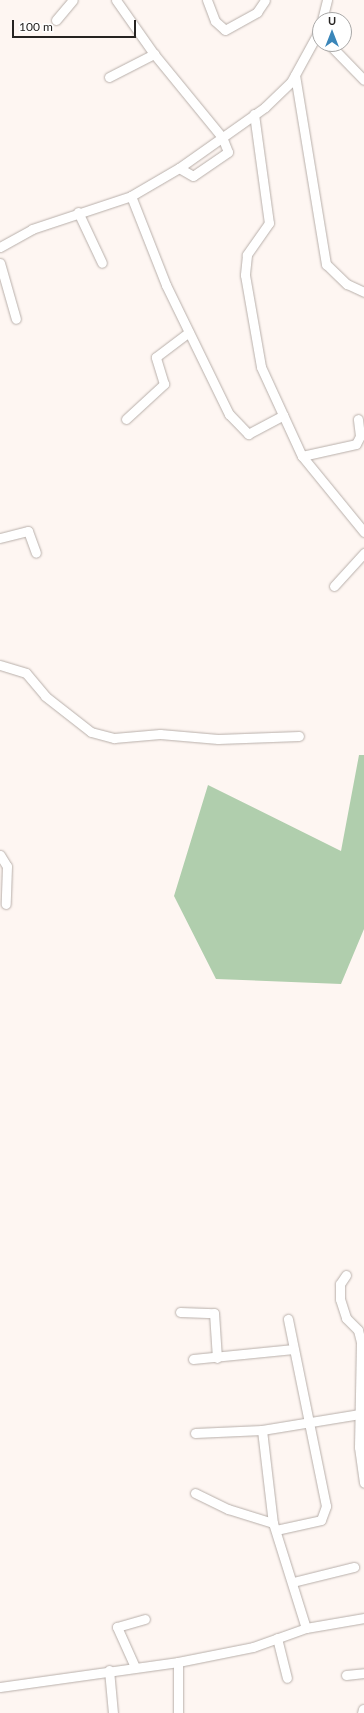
<!DOCTYPE html>
<html>
<head>
<meta charset="utf-8">
<style>
  body { margin:0 }
  #map { position:relative; width:364px; height:1713px; overflow:hidden; background:#fef6f2; font-family:Lato,sans-serif }
  div>[style] { position:absolute }
  .green>* { inset:0; background:#b0cead }
  .roads { filter:drop-shadow(0 0 1px #b8afaa) drop-shadow(0 0 1px #b8afaa) }
  .street>* { height:9px; margin:-4.5px; padding:0 4.5px; transform-origin:4.5px; border-radius:4.5px; background:#fff }
  span { translate:-50% -50%; white-space:nowrap; text-align:center; line-height:1.15; -webkit-text-stroke:3px #fff; paint-order:stroke }
  .north { position:absolute; left:312px; top:12px; width:40px; height:40px; box-sizing:border-box; background:#fff; border:1px solid #a8a7a6; border-radius:50%; rotate:0deg; font-size:11px; font-weight:700; line-height:16px; text-align:center; color:#262321 }
  .north::after { content:''; display:block; margin:auto; width:14px; height:18px; background:#3a86b9; clip-path:polygon(50% 0,100% 100%,50% 72%,0 100%) }
  .scale { position:absolute; left:12px; top:20px; width:124px; height:18px; box-sizing:border-box; border:2px solid #262321; border-top:0; padding-left:5px; font-size:12px; line-height:14px; white-space:nowrap; color:#262321; -webkit-text-stroke:3px #fff; paint-order:stroke }
</style>
</head>
<body>
<div id="map">
  <div class="green">
    <i style="clip-path:polygon(359px 755px,364px 755px,364px 929px,341px 984px,216px 979px,174px 896px,208px 785px,341px 851px)"></i>
  </div>
  <div class="roads">
    <div class="street">
      <i style="left:116px;top:0;width:66px;rotate:54.9deg"></i>
      <i style="left:154px;top:54px;width:107px;rotate:50.7deg"></i>
      <i style="left:222px;top:137px;width:16px;rotate:68deg"></i>
      <i style="left:228px;top:152px;width:42px;rotate:145.6deg"></i>
      <i style="left:193px;top:176px;width:16px;rotate:-150deg"></i>
      <i style="left:207px;top:0;width:22px;rotate:69deg"></i>
      <i style="left:215px;top:21px;width:13px;rotate:42deg"></i>
      <i style="left:225px;top:30px;width:37px;rotate:-29deg"></i>
      <i style="left:257px;top:12px;width:14px;rotate:-56deg"></i>
      <i style="left:56px;top:20px;width:26px;rotate:-50deg"></i>
      <i style="left:322px;top:20px;width:21px;rotate:-76deg"></i>
      <i style="left:329px;top:44px;width:50px;rotate:45.8deg"></i>
      <i style="left:295px;top:75px;width:192px;rotate:80.7deg"></i>
      <i style="left:326px;top:264px;width:29px;rotate:44deg"></i>
      <i style="left:347px;top:284px;width:19px;rotate:25deg"></i>
      <i style="left:109px;top:77px;width:51px;rotate:-27.1deg"></i>
      <i style="left:254px;top:114px;width:110px;rotate:82.2deg"></i>
      <i style="left:269px;top:223px;width:39px;rotate:125deg"></i>
      <i style="left:247px;top:255px;width:20px;rotate:96deg"></i>
      <i style="left:245px;top:275px;width:93px;rotate:80.1deg"></i>
      <i style="left:261px;top:367px;width:98px;rotate:65.3deg"></i>
      <i style="left:302px;top:456px;width:98px;rotate:50.8deg"></i>
      <i style="left:131px;top:196px;width:96px;rotate:68.5deg"></i>
      <i style="left:166px;top:285px;width:144px;rotate:64deg"></i>
      <i style="left:229px;top:414px;width:28px;rotate:46deg"></i>
      <i style="left:248px;top:434px;width:40px;rotate:-28deg"></i>
      <i style="left:78px;top:212px;width:56px;rotate:64.8deg"></i>
      <i style="left:0;top:247px;width:37px;rotate:-29deg"></i>
      <i style="left:32px;top:229px;width:104px;rotate:-18.4deg"></i>
      <i style="left:131px;top:196px;width:56px;rotate:-30.3deg"></i>
      <i style="left:179px;top:168px;width:105px;rotate:-35.3deg"></i>
      <i style="left:265px;top:107px;width:36px;rotate:-44deg"></i>
      <i style="left:291px;top:82px;width:60px;rotate:-61.3deg"></i>
      <i style="left:0;top:263px;width:58px;rotate:74.1deg"></i>
      <i style="left:126px;top:419px;width:52px;rotate:-42.6deg"></i>
      <i style="left:164px;top:384px;width:28px;rotate:-107deg"></i>
      <i style="left:156px;top:357px;width:41px;rotate:-37.1deg"></i>
      <i style="left:302px;top:456px;width:55px;rotate:-12.5deg"></i>
      <i style="left:356px;top:444px;width:9px;rotate:-63deg"></i>
      <i style="left:360px;top:436px;width:17px;rotate:-97deg"></i>
      <i style="left:0;top:538px;width:29px;rotate:-14deg"></i>
      <i style="left:28px;top:531px;width:23px;rotate:70deg"></i>
      <i style="left:334px;top:586px;width:45px;rotate:-47.7deg"></i>
      <i style="left:0;top:665px;width:27px;rotate:17deg"></i>
      <i style="left:26px;top:673px;width:30px;rotate:50deg"></i>
      <i style="left:45px;top:696px;width:58px;rotate:38deg"></i>
      <i style="left:91px;top:732px;width:24px;rotate:15deg"></i>
      <i style="left:114px;top:738px;width:46px;rotate:-5deg"></i>
      <i style="left:160px;top:734px;width:58px;rotate:4.9deg"></i>
      <i style="left:218px;top:739px;width:81px;rotate:-2.1deg"></i>
      <i style="left:0;top:855px;width:13px;rotate:58deg"></i>
      <i style="left:7px;top:866px;width:38px;rotate:92deg"></i>
      <i style="left:346px;top:1275px;width:11px;rotate:124deg"></i>
      <i style="left:340px;top:1284px;width:15px;rotate:90deg"></i>
      <i style="left:340px;top:1299px;width:20px;rotate:72deg"></i>
      <i style="left:346px;top:1318px;width:17px;rotate:45deg"></i>
      <i style="left:358px;top:1330px;width:12px;rotate:76deg"></i>
      <i style="left:361px;top:1342px;width:105px;rotate:91.1deg"></i>
      <i style="left:359px;top:1447px;width:36px;rotate:82deg"></i>
      <i style="left:180px;top:1312px;width:34px;rotate:2deg"></i>
      <i style="left:214px;top:1313px;width:45px;rotate:86.2deg"></i>
      <i style="left:193px;top:1359px;width:101px;rotate:-5.7deg"></i>
      <i style="left:262px;top:1430px;width:94px;rotate:83.3deg"></i>
      <i style="left:273px;top:1523px;width:110px;rotate:72.6deg"></i>
      <i style="left:195px;top:1433px;width:67px;rotate:-2.6deg"></i>
      <i style="left:262px;top:1430px;width:99px;rotate:-9.3deg"></i>
      <i style="left:195px;top:1493px;width:37px;rotate:26deg"></i>
      <i style="left:228px;top:1509px;width:47px;rotate:17.3deg"></i>
      <i style="left:276px;top:1530px;width:46px;rotate:-12.5deg"></i>
      <i style="left:321px;top:1520px;width:15px;rotate:-70deg"></i>
      <i style="left:326px;top:1506px;width:191px;rotate:-101.5deg"></i>
      <i style="left:293px;top:1582px;width:63px;rotate:-13.8deg"></i>
      <i style="left:277px;top:1638px;width:41px;rotate:76deg"></i>
      <i style="left:135px;top:1667px;width:44px;rotate:-114.2deg"></i>
      <i style="left:117px;top:1627px;width:29px;rotate:-16deg"></i>
      <i style="left:109px;top:1670px;width:43px;rotate:84.7deg"></i>
      <i style="left:346px;top:1675px;width:18px;rotate:-6deg"></i>
      <i style="left:0;top:1687px;width:180px;rotate:-8deg"></i>
      <i style="left:178px;top:1662px;width:76px;rotate:-11.3deg"></i>
      <i style="left:253px;top:1647px;width:56px;rotate:-19.7deg"></i>
      <i style="left:306px;top:1628px;width:59px;rotate:-9.8deg"></i>
      <i style="left:178px;top:1713px;width:51px;rotate:-90deg"></i>
      <i style="left:362px;top:1713px;width:4px;rotate:-76deg"></i>
    </div>
  </div>
  <div class="north">U</div>
  <div class="scale">100 m</div>
</div>
</body>
</html>
